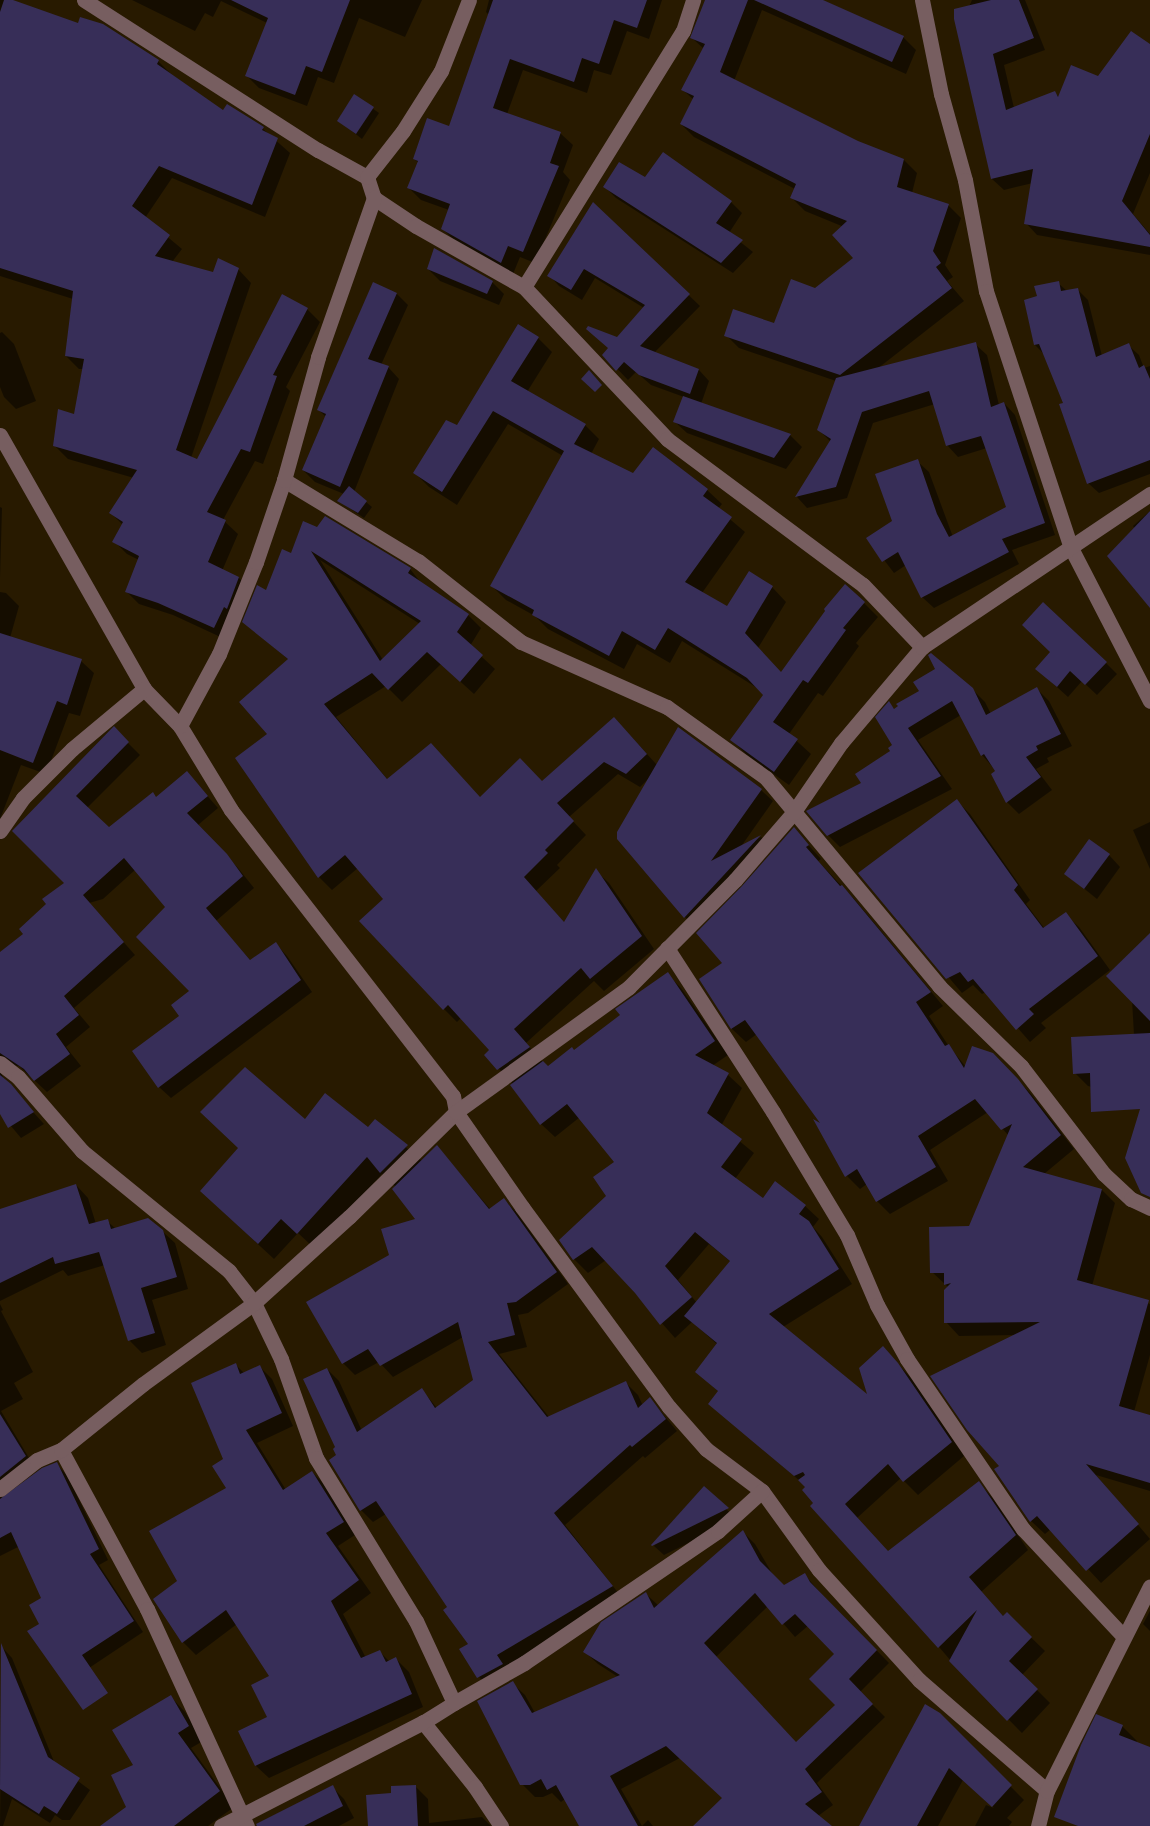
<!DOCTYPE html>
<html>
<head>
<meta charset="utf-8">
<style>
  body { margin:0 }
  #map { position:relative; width:1150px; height:1826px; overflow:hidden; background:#281a00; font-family:"Alegreya Sans",sans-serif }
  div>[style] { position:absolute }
  .shadow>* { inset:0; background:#0007 }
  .building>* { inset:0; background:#372e58 }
  .street>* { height:15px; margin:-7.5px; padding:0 7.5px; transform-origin:7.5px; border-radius:7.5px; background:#775e60 }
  span { translate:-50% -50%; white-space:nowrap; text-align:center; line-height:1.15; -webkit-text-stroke:5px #0c0601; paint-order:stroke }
</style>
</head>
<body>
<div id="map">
  <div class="shadow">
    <i style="clip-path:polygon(0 0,9px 0,158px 61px,171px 74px,224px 112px,228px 106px,263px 129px,290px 153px,265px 217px,172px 178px,145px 218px,182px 249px,172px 262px,214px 274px,238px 269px,251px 283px,191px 458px,197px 461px,307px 309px,320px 322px,286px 387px,290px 391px,263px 464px,255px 461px,223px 520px,238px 534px,222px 571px,239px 578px,252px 591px,227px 640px,173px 615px,139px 604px,126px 591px,139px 560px,127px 554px,114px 541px,123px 525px,111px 513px,134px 478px,68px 459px,55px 446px,75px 416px,83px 369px,79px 369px,66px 356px,73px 299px,0 276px)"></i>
    <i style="clip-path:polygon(132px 0,422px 0,405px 37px,359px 18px,334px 83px,318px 77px,307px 106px,259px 88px,247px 76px,267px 23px,221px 1px,213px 17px,205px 13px,195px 31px)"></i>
    <i style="clip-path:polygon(489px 0,662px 0,649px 39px,627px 31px,611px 75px,594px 70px,587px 93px,523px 70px,507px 114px,560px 133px,573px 145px,563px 172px,570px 180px,535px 263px,520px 257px,513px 274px,455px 241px,443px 229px,449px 210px,421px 200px,409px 188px,419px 163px,414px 159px,450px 128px,489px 15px,486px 12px)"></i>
    <i style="clip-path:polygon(707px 0,819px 0,903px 37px,916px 50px,906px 74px,762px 10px,734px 81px,857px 142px,904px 160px,917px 173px,912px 193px,948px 205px,961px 218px,945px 265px,953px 277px,947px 281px,964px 301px,877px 369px,975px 344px,987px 355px,999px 405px,1004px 403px,1015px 415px,1055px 535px,1012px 550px,1019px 564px,934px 608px,922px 597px,906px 565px,894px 573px,868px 539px,893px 522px,917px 461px,929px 472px,953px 537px,1007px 508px,987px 448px,958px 457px,947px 445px,935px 404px,873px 423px,847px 498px,807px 508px,797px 497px,831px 442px,819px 430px,836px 381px,739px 348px,726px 335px,775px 324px,855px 258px,844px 227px,805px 211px,792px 198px,795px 189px,694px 137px,681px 124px,694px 100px,683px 90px,704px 49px,692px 38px)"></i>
    <i style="clip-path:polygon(972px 0,1025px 0,1045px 50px,1004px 65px,1014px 108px,1055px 93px,1059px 97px,1099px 78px,1150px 46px,1150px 173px,1133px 214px,1150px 234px,1150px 255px,1037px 235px,1026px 223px,1033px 183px,1004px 190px,992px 179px,958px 30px)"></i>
    <i style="clip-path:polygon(355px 96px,379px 113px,362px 139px,339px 121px)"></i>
    <i style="clip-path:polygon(645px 179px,731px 202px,742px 213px,729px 233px,753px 252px,733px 273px,616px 198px,605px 187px)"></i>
    <i style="clip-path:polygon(594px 204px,700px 306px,654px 353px,699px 370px,709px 381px,701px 404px,790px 435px,802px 447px,786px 469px,687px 433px,675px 422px,684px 397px,651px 385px,636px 372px,628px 380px,604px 355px,644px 308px,595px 278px,582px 300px,559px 286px,549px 275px)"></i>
    <i style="clip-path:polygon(428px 269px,492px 282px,504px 294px,499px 305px,440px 281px)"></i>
    <i style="clip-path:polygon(1058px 283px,1067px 291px,1077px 289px,1088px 300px,1102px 356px,1128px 345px,1139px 355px,1144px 368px,1150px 366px,1150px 474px,1099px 493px,1088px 483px,1065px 403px,1045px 355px,1035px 345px,1038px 297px)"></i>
    <i style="clip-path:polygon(374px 284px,397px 294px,408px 305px,381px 365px,388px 367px,399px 379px,354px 492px,372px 507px,364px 518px,339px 501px,344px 494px,315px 482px,303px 470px,326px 417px,319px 410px)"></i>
    <i style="clip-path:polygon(2px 332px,14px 344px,36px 401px,16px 409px,4px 397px,0 387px,0 333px)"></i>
    <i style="clip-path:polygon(538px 338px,552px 352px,527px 392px,585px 425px,599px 439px,591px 454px,634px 475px,653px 449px,707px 490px,722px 504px,718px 509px,745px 532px,702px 593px,728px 608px,772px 587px,786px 602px,758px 648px,781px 674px,864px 603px,878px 617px,856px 643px,859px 646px,823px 696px,818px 693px,789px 734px,811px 754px,789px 785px,747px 755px,732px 740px,765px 695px,762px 691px,682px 641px,670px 663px,637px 644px,624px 669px,548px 629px,535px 616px,506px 600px,492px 586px,563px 456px,508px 424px,457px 505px,429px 487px,415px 473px)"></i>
    <i style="clip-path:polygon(0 507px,2px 508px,0 578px)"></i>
    <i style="clip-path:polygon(1150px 511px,1150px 550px,1133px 526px)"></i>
    <i style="clip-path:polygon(evenodd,326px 518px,410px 569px,422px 584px,468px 615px,481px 628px,470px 646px,495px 669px,474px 694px,441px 664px,402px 702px,386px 686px,336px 717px,388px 780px,481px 798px,542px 783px,627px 732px,657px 765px,761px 790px,773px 801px,740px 848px,761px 837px,772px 847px,696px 928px,685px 917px,649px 778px,640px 787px,618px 774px,569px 817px,586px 835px,557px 865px,560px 868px,536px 891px,565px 924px,596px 871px,609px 883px,654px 949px,604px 991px,594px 981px,526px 1043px,548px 1068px,575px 1052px,622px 1015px,667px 974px,681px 988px,728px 1055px,712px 1066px,728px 1075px,742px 1088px,721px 1126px,754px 1153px,735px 1179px,763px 1200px,805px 1206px,819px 1219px,813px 1227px,822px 1237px,852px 1284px,783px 1327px,870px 1398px,896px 1362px,911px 1378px,964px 1456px,918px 1495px,901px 1478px,857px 1518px,888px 1553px,978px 1483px,992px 1497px,1028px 1550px,981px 1592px,1004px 1617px,1007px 1614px,1045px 1651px,1022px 1675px,1050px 1703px,1022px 1733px,951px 1661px,816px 1503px,807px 1487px,710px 1404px,719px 1392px,697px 1372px,718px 1345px,692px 1322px,675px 1338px,606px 1260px,588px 1273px,574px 1259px,561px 1241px,608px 1196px,616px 1162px,580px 1117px,555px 1137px,541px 1124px,513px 1084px,486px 1055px,491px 1051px,461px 1018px,457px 1022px,444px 1009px,385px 899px,358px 868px,332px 890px,319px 877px,237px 758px,270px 735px,289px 660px,244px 622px,291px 555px,326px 518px,320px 560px,420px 624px,383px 660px,320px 560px,326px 518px,709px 1244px,731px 1262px,697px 1303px,678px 1280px,709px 1244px)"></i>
    <i style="clip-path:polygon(0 592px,6px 593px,19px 606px,10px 638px,81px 661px,94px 673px,80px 716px,69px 713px,46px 774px,21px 765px,0 819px)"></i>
    <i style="clip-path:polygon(1106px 663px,1117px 674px,1097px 695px,1082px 681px,1068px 697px,1037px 669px)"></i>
    <i style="clip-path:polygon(972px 689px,985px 702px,991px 714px,1037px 689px,1049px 701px,1072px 746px,1047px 758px,1049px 762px,1036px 769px,1052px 790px,1019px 814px,1007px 802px,997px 772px,982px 755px,961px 715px,918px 740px,952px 789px,840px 847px,828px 835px,863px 783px,894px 746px,889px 703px,895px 710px)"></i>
    <i style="clip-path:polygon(114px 729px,140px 755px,87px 808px,109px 829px,157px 799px,187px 773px,218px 808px,198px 825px,238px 868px,254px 888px,216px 921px,251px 961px,276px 944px,287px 956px,312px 992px,171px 1098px,159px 1087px,191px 991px,167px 908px,135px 870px,103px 899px,89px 903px,135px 955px,74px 1008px,90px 1027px,66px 1047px,81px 1066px,47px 1092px,19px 1066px,8px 1065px,1px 1073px,4px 1080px,44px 1124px,21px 1138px,0 1113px,0 954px,25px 934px,71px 888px,14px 831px)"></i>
    <i style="clip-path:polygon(957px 801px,970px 814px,1030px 900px,1026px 904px,1045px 929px,1065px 914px,1079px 927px,1110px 970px,1041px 1023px,1046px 1028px,1030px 1042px,986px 992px,982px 994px,973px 985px,962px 993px,860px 873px)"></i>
    <i style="clip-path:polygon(1150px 822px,1150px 869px,1133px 830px)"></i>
    <i style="clip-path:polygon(794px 829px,821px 859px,818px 861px,855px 900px,943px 1006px,929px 1016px,948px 1045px,966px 1067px,993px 1054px,1031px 1094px,1074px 1149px,1044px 1174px,1102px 1190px,1115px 1203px,1092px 1286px,1150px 1304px,1150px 1355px,1134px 1412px,1150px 1416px,1150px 1491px,1096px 1475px,1150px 1539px,1101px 1583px,1051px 1529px,1045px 1534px,1031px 1521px,996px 1470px,1001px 1466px,1017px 1335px,959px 1336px,946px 1322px,948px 1287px,932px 1272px,970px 1227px,1008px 1135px,988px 1112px,930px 1150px,948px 1181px,890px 1214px,877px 1201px,867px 1184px,860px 1189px,847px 1176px,826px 1128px,757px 1034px,746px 1042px,732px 1029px,701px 980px,724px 963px,743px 887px)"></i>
    <i style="clip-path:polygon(1109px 855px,1120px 867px,1097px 899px,1066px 874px)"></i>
    <i style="clip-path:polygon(1150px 934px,1150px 1103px,1088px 1086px,1075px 1073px,1134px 1035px,1132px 1000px)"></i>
    <i style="clip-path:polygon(305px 1121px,369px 1129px,375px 1121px,422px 1161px,437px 1147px,491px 1210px,504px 1200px,516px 1212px,568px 1284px,528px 1313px,518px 1315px,527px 1347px,499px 1354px,549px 1417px,626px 1383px,638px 1395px,643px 1406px,650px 1399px,677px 1431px,645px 1458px,643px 1456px,565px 1525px,623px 1599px,491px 1689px,479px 1677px,461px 1650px,470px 1644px,449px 1607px,386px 1514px,373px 1522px,361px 1510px,337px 1447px,327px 1369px,339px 1381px,362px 1431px,422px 1390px,437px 1408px,475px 1381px,463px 1337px,393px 1377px,379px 1362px,355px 1375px,343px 1363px,391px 1256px,418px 1220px,396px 1187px,382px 1174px,314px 1248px,298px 1233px,274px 1259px,218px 1207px)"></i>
    <i style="clip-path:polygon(76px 1185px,88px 1198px,96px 1224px,107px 1221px,116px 1229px,162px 1231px,175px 1243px,188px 1289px,152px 1300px,166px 1345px,142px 1353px,130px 1341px,105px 1265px,68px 1276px,63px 1270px,0 1301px,0 1212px)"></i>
    <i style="clip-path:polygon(0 1304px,3px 1310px,1px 1311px,33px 1372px,14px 1383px,23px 1399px,1px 1411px,35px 1468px,0 1499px)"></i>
    <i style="clip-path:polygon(235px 1364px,244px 1373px,259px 1366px,272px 1379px,293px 1426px,257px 1443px,286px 1490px,312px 1472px,325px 1485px,355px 1535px,338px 1546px,371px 1593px,343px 1614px,366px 1658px,380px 1652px,390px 1662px,396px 1659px,409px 1672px,423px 1707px,269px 1778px,256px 1766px,269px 1718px,271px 1676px,237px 1624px,196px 1655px,183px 1642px,179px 1582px,228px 1488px,225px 1459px)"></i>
    <i style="clip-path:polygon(56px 1464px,67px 1475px,108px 1560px,99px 1565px,143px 1632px,83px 1672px,20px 1546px,0 1556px,0 1499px)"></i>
    <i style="clip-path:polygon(704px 1489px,737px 1519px,664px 1555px,654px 1546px)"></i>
    <i style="clip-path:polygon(evenodd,743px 1532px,755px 1544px,773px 1575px,784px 1586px,805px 1575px,823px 1596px,889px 1663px,860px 1692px,885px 1717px,817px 1783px,833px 1805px,818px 1816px,828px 1826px,695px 1826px,724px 1799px,680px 1758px,621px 1789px,642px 1826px,648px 1820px,653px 1826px,581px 1826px,565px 1799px,561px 1802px,552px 1793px,543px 1797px,535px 1797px,522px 1784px,512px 1683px,525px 1695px,535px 1713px,618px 1677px,598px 1664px,585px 1652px,646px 1594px,659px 1606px,743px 1532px,768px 1606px,795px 1637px,809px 1625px,836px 1654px,837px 1705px,797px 1744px,716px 1657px,768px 1606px)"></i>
    <i style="clip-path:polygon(1150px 1611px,1150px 1631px,1143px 1624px)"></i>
    <i style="clip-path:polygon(2px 1647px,12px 1658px,55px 1764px,90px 1790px,70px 1820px,62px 1820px,55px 1815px,50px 1823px,12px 1799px,3px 1826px,0 1826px)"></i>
    <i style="clip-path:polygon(171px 1697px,185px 1712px,203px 1741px,191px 1748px,234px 1807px,208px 1826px,117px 1826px,128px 1808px,135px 1766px)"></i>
    <i style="clip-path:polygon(939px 1714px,1024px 1800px,1007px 1818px,1012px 1822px,1009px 1826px,975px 1826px,986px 1805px,994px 1808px,963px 1780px,938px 1826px,861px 1826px)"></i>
    <i style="clip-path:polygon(1122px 1726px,1137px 1741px,1136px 1743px,1150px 1749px,1150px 1826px,1142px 1826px,1081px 1800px)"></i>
    <i style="clip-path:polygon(415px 1786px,428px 1799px,429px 1823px,482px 1817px,491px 1826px,370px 1826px,393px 1795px)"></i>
    <i style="clip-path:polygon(332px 1787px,344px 1799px,354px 1818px,339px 1826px,285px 1826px)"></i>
  </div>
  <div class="building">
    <i style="clip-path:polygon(4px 0,13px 0,78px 23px,80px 17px,103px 24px,159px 60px,157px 64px,223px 110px,227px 104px,264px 127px,262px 130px,278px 138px,252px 205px,159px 166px,132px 206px,170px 235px,155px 256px,213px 272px,218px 258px,239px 268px,176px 450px,197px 459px,282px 294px,308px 308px,273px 375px,277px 376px,250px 452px,241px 449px,207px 512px,226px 520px,208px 562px,239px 577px,227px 609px,224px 607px,214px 628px,158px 603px,125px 592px,139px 556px,112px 542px,123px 522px,109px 513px,137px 470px,53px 446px,58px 409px,74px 414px,84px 359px,65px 356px,73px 291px,0 268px,0 12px)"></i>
    <i style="clip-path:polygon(231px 0,350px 0,322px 72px,306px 66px,295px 95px,245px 76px,268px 18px)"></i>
    <i style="clip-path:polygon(493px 0,647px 0,637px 28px,614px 20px,599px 64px,582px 58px,574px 82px,510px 59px,493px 108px,561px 132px,550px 163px,559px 166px,523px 252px,508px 246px,501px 263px,441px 229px,450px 204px,407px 188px,418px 161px,413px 159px,427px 118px,449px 126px)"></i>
    <i style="clip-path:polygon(705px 0,748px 0,720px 72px,858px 141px,904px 159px,897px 187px,949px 204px,933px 251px,941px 263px,936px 267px,952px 288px,840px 375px,724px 336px,733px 309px,774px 323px,791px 279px,815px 288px,853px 258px,832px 235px,847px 221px,790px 198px,796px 184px,680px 124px,694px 96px,681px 90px,705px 44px,690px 38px)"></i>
    <i style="clip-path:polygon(754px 0,823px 0,904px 36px,892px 62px)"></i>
    <i style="clip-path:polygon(991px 0,1019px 0,1034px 38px,993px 54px,1006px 110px,1055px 91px,1058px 97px,1071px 65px,1098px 76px,1131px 31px,1150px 44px,1150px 134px,1122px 201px,1150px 235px,1150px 247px,1024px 224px,1033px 169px,991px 179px,954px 19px,954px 9px)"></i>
    <i style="clip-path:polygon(354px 94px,374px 107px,356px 134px,337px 121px)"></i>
    <i style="clip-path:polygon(663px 152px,732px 201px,716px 223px,743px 240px,721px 263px,603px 187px,619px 162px,645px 177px)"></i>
    <i style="clip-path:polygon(593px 202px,690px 294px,640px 346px,699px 369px,690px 394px,639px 375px,624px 362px,616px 371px,602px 355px,608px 348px,586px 329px,588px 326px,617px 337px,645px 305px,584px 269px,571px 290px,547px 276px)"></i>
    <i style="clip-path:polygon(434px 248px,493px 281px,487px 294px,427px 269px)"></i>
    <i style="clip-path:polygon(1059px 281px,1061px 291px,1078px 288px,1096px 357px,1129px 343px,1139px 368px,1144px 365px,1150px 379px,1150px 460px,1087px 484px,1059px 404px,1063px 403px,1039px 344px,1034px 345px,1024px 300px,1037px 296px,1034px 286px)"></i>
    <i style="clip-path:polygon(373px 282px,397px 293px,368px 359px,389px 366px,340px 487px,302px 470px,326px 414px,317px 410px)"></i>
    <i style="clip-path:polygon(518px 324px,539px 337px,511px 381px,586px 424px,574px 444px,633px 473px,653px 447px,708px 489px,703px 496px,732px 517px,685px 582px,727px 606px,749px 571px,773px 586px,745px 633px,781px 672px,825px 611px,824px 609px,845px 584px,865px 602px,843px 628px,846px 630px,808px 683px,803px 680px,773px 722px,798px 739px,774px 772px,730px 740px,763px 695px,747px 678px,668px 628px,655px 650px,622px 631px,609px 656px,532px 615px,534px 610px,490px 586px,564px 451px,493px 411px,442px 492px,413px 473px,446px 420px,457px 425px)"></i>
    <i style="clip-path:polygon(976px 342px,991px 407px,1004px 402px,1045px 523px,1002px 539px,1009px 552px,921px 598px,898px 552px,882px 562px,866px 538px,892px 521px,875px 474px,918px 459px,937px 514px,949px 537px,1006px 507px,981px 436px,946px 446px,929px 391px,862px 412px,836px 487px,795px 497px,831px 439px,817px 430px,836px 378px)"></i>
    <i style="clip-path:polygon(589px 370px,602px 385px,595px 392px,581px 379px)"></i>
    <i style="clip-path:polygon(683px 396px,791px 434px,774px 458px,673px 422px)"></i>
    <i style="clip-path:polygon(349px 486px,367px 501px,358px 513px,337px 501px)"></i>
    <i style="clip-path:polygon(1150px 511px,1150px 608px,1107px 556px)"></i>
    <i style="clip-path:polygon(evenodd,325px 516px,411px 568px,408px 573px,469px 614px,457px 632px,483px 655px,460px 682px,427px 652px,388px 690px,372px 673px,324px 704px,387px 779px,431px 743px,480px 797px,520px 758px,542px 781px,614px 717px,647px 754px,626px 774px,604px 762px,557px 803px,574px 821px,545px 850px,548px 853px,524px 877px,564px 922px,596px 868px,642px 936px,590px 979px,581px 968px,514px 1029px,530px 1047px,497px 1070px,484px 1055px,489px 1050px,448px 1005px,443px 1010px,359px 921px,383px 899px,345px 855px,318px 878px,235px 758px,267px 734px,239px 702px,288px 659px,242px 622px,257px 585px,266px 590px,282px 549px,291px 553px,303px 521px,317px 527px,325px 516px,311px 551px,421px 621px,380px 661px,311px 551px)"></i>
    <i style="clip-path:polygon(1043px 602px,1107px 662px,1085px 685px,1070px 671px,1057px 687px,1035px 669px,1050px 652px,1022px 625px)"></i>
    <i style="clip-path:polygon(0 633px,82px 659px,67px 705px,57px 701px,33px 763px,0 750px)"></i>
    <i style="clip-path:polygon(931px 653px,973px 688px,986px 715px,1037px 687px,1061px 734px,1036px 746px,1038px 750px,1026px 757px,1041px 777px,1006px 803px,991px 774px,995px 771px,984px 754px,981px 756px,952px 701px,908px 728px,941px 776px,827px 836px,806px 811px,861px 783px,855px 774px,890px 751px,888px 748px,892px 745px,875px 717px,889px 701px,894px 709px,898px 706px,896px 704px,919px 691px,913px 682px,935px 669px,928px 655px)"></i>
    <i style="clip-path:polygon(114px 726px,129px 742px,76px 796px,109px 827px,153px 792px,156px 797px,187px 771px,208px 796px,187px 813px,227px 854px,243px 876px,206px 908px,250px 960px,276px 942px,301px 980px,158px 1088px,132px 1051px,179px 1016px,171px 1005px,189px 991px,136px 937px,165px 907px,124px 858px,83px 895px,124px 942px,64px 996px,79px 1015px,56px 1034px,70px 1054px,34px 1081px,24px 1069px,0 1053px,0 952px,23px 934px,19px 929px,46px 904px,42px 899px,64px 883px,12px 831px)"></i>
    <i style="clip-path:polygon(678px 727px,762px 789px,711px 861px,761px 835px,684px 918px,617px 839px,617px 832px)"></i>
    <i style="clip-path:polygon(957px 799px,1018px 885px,1014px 890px,1043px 928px,1066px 912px,1098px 956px,1029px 1009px,1034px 1014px,1016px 1030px,973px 979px,968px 982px,960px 972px,946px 979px,858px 873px)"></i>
    <i style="clip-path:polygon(794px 827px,809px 845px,806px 847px,840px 886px,842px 885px,931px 992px,916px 1002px,945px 1046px,949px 1044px,964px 1068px,972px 1046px,993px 1053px,1018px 1079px,1061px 1135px,1023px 1167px,1102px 1189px,1077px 1280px,1149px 1300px,1119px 1406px,1150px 1415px,1150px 1483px,1086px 1464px,1139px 1524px,1086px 1571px,1037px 1516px,1030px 1522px,994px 1469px,999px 1466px,967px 1430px,930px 1376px,1040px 1322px,944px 1323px,944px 1290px,951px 1283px,944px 1285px,944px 1273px,930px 1273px,929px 1227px,969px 1226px,1012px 1124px,1001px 1130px,975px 1099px,918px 1136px,936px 1167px,876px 1202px,857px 1169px,845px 1177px,813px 1119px,820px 1123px,745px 1020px,731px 1029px,699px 979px,722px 963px,696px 933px,742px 886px)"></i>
    <i style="clip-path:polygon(1089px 839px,1110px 854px,1084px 889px,1064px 874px)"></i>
    <i style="clip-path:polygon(1150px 933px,1150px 1021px,1106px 976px)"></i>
    <i style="clip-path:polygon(668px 972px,715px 1041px,695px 1055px,729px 1073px,707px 1113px,742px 1139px,721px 1167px,763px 1198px,775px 1181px,806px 1205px,799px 1214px,809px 1221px,839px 1269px,769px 1314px,867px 1394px,859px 1368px,883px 1346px,898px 1363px,952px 1442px,903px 1482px,888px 1464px,845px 1504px,888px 1551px,979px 1481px,1016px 1535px,969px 1577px,1003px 1616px,1007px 1612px,1032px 1637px,1009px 1661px,1038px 1689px,1007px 1721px,949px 1661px,977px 1610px,938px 1648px,810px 1506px,813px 1503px,802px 1490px,805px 1487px,798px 1480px,805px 1475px,803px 1472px,794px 1476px,708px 1404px,718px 1391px,695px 1372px,717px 1343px,684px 1316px,730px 1261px,695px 1232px,665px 1266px,692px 1297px,660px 1325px,635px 1293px,592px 1247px,573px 1260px,559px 1240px,606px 1196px,593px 1177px,614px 1162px,567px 1104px,540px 1125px,510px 1085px,543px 1061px,548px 1066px,572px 1047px,574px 1050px,620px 1015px,615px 1009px)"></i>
    <i style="clip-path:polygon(1150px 1033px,1150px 1197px,1141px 1193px,1125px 1158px,1140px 1109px,1091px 1112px,1090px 1073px,1073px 1074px,1071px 1037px)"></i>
    <i style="clip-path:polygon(245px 1067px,305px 1119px,325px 1093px,368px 1127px,375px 1119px,408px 1145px,380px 1173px,367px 1157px,297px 1234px,281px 1219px,258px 1244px,200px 1191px,238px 1148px,200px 1112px)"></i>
    <i style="clip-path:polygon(0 1075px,11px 1084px,34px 1112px,8px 1128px,0 1114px)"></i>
    <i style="clip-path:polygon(437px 1145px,489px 1209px,504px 1198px,557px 1272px,516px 1302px,507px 1303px,515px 1335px,488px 1342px,547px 1417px,626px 1381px,638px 1408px,650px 1397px,666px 1419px,632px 1447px,630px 1445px,554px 1513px,613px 1586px,497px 1655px,503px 1664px,477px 1678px,459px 1649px,468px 1644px,443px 1610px,447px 1607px,376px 1501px,360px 1511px,329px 1460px,336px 1455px,333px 1449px,335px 1447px,303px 1379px,327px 1368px,357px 1432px,422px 1388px,435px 1408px,473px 1380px,458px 1322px,380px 1366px,368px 1349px,342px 1364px,306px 1302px,389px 1255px,381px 1229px,415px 1219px,392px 1189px)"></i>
    <i style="clip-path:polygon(76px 1184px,89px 1224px,108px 1219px,111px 1229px,148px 1218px,163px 1230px,177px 1277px,141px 1288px,155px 1333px,128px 1341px,99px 1252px,55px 1264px,53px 1257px,0 1283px,0 1209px)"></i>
    <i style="clip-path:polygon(236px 1363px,240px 1374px,260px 1365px,282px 1413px,246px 1430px,283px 1490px,312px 1471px,344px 1522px,326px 1533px,359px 1580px,331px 1601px,361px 1658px,380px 1650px,386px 1662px,396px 1657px,412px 1694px,255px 1766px,238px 1731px,267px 1717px,251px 1685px,269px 1676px,226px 1610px,182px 1643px,153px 1599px,177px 1581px,149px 1531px,226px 1488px,212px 1466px,223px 1459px,191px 1383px)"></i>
    <i style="clip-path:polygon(0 1414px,26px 1456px,0 1477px)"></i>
    <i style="clip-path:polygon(57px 1462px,99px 1549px,90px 1554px,134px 1621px,82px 1655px,108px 1693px,83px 1710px,27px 1631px,39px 1624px,29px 1605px,41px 1598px,11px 1532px,0 1538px,0 1499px,42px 1468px)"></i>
    <i style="clip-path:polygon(704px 1486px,729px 1508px,652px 1546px,651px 1545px)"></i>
    <i style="clip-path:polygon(evenodd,743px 1530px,760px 1561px,784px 1585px,805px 1573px,810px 1582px,877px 1650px,849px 1679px,873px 1704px,805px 1769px,822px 1792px,805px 1804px,832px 1826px,693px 1826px,722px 1798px,666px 1746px,610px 1776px,638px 1826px,579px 1826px,556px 1785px,547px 1790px,541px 1779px,530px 1785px,520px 1785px,477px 1701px,513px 1681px,532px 1713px,620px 1675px,583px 1652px,601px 1622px,646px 1592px,654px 1608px,743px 1530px,755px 1593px,782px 1625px,795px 1614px,834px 1654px,809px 1679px,835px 1705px,796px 1742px,704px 1643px,755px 1593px)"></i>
    <i style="clip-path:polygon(1px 1643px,48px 1757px,80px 1778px,57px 1814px,44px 1806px,39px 1814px,0 1789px)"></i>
    <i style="clip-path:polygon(171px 1695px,189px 1726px,178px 1733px,220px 1791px,174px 1826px,100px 1826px,126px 1807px,111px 1775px,133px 1765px,112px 1730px)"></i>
    <i style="clip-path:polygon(925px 1704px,940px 1713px,1012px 1785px,992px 1807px,949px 1768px,917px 1826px,859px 1826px)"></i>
    <i style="clip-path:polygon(1096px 1714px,1123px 1725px,1119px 1735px,1150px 1747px,1150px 1826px,1078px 1826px,1054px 1817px,1081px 1745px)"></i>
    <i style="clip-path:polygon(333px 1785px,343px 1806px,304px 1826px,257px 1826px,256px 1824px)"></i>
    <i style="clip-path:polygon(416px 1785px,418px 1826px,368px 1826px,366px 1795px,391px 1793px,391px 1786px)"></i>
  </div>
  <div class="street">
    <i style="left:84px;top:0;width:278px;rotate:32.7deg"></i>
    <i style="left:318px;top:150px;width:56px;rotate:28.9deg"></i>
    <i style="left:367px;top:177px;width:22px;rotate:72deg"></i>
    <i style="left:374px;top:198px;width:50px;rotate:33.7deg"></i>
    <i style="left:416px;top:226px;width:124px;rotate:29.5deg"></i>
    <i style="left:524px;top:287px;width:209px;rotate:46.7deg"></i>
    <i style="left:667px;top:439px;width:244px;rotate:36.7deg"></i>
    <i style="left:863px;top:585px;width:86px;rotate:46.4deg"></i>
    <i style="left:922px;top:0;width:96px;rotate:78.6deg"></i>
    <i style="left:941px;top:94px;width:89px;rotate:74.4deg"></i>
    <i style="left:965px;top:180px;width:113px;rotate:79.3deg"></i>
    <i style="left:986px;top:291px;width:271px;rotate:71.7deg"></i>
    <i style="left:1071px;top:548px;width:172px;rotate:62.7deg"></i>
    <i style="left:367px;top:177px;width:58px;rotate:-52deg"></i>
    <i style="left:403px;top:131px;width:71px;rotate:-57.7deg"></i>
    <i style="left:441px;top:71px;width:76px;rotate:-68.5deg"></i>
    <i style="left:524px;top:287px;width:301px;rotate:-58.2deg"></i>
    <i style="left:683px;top:31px;width:33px;rotate:-72deg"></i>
    <i style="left:0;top:435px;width:292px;rotate:60.4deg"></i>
    <i style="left:144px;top:689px;width:52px;rotate:45.8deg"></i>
    <i style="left:180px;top:726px;width:98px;rotate:58.7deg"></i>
    <i style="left:231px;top:810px;width:362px;rotate:52.2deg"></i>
    <i style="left:453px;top:1096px;width:16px;rotate:79deg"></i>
    <i style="left:456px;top:1112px;width:116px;rotate:55.2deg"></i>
    <i style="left:522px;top:1207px;width:248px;rotate:53.7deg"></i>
    <i style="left:669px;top:1407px;width:56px;rotate:48.6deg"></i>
    <i style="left:706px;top:1449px;width:70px;rotate:36.9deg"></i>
    <i style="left:762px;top:1491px;width:97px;rotate:54.2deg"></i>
    <i style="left:819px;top:1570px;width:149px;rotate:47.7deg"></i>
    <i style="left:919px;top:1680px;width:169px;rotate:40.9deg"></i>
    <i style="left:284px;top:480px;width:157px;rotate:31.2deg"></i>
    <i style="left:418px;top:561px;width:131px;rotate:38.2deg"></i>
    <i style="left:521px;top:642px;width:160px;rotate:24deg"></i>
    <i style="left:667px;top:707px;width:122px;rotate:35.6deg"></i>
    <i style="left:766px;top:778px;width:271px;rotate:50.2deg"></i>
    <i style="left:939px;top:986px;width:115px;rotate:44.3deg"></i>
    <i style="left:1021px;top:1066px;width:136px;rotate:52.5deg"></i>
    <i style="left:1104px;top:1174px;width:37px;rotate:43deg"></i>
    <i style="left:1131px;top:1199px;width:21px;rotate:25deg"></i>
    <i style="left:180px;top:726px;width:82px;rotate:-61.6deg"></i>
    <i style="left:219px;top:654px;width:99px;rotate:-68.1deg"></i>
    <i style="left:256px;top:562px;width:87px;rotate:-71.1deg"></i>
    <i style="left:284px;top:480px;width:128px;rotate:-74.5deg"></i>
    <i style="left:318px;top:357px;width:169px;rotate:-70.6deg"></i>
    <i style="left:0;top:831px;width:40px;rotate:-55.1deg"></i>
    <i style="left:23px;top:798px;width:69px;rotate:-45deg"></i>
    <i style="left:72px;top:749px;width:94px;rotate:-39.8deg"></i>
    <i style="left:667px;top:948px;width:195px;rotate:57.1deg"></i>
    <i style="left:773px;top:1112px;width:144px;rotate:59deg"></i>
    <i style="left:847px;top:1235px;width:76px;rotate:66.8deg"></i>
    <i style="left:877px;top:1305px;width:62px;rotate:60.9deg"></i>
    <i style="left:907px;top:1359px;width:206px;rotate:55.7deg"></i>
    <i style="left:1023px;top:1529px;width:146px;rotate:46.9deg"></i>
    <i style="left:0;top:1063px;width:23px;rotate:38deg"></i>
    <i style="left:18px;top:1077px;width:98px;rotate:49.1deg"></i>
    <i style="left:82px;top:1151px;width:190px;rotate:39.2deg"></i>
    <i style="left:229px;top:1271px;width:41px;rotate:52deg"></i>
    <i style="left:254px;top:1303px;width:62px;rotate:64.3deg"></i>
    <i style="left:281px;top:1359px;width:105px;rotate:70.5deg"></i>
    <i style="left:316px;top:1458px;width:191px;rotate:58.5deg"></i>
    <i style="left:416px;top:1621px;width:90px;rotate:65.1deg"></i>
    <i style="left:454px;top:1703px;width:36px;rotate:148deg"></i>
    <i style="left:423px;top:1722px;width:83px;rotate:51.3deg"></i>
    <i style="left:475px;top:1787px;width:47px;rotate:56.3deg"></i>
    <i style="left:61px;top:1450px;width:181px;rotate:61.6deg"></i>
    <i style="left:147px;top:1609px;width:239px;rotate:65.3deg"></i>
    <i style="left:0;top:1489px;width:47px;rotate:-38.1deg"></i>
    <i style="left:37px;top:1460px;width:26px;rotate:-23deg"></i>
    <i style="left:61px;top:1450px;width:105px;rotate:-38.8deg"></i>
    <i style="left:143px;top:1384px;width:137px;rotate:-36.1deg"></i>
    <i style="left:254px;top:1303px;width:128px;rotate:-42.2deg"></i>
    <i style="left:349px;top:1217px;width:150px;rotate:-44.5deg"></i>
    <i style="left:456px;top:1112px;width:213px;rotate:-35.8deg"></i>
    <i style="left:629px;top:987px;width:151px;rotate:-45.3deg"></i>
    <i style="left:735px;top:880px;width:89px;rotate:-49.1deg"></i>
    <i style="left:793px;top:813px;width:85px;rotate:-55.6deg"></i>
    <i style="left:841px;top:743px;width:126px;rotate:-49.8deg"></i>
    <i style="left:922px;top:647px;width:275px;rotate:-33.9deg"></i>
    <i style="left:454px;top:1703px;width:81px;rotate:-29.7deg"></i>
    <i style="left:524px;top:1663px;width:235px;rotate:-34.2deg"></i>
    <i style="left:718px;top:1531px;width:59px;rotate:-42.3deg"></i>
    <i style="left:221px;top:1826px;width:227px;rotate:-27.2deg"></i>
    <i style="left:1038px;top:1826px;width:36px;rotate:-76deg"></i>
    <i style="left:1047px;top:1791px;width:229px;rotate:-63.3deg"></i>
  </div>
</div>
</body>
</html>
